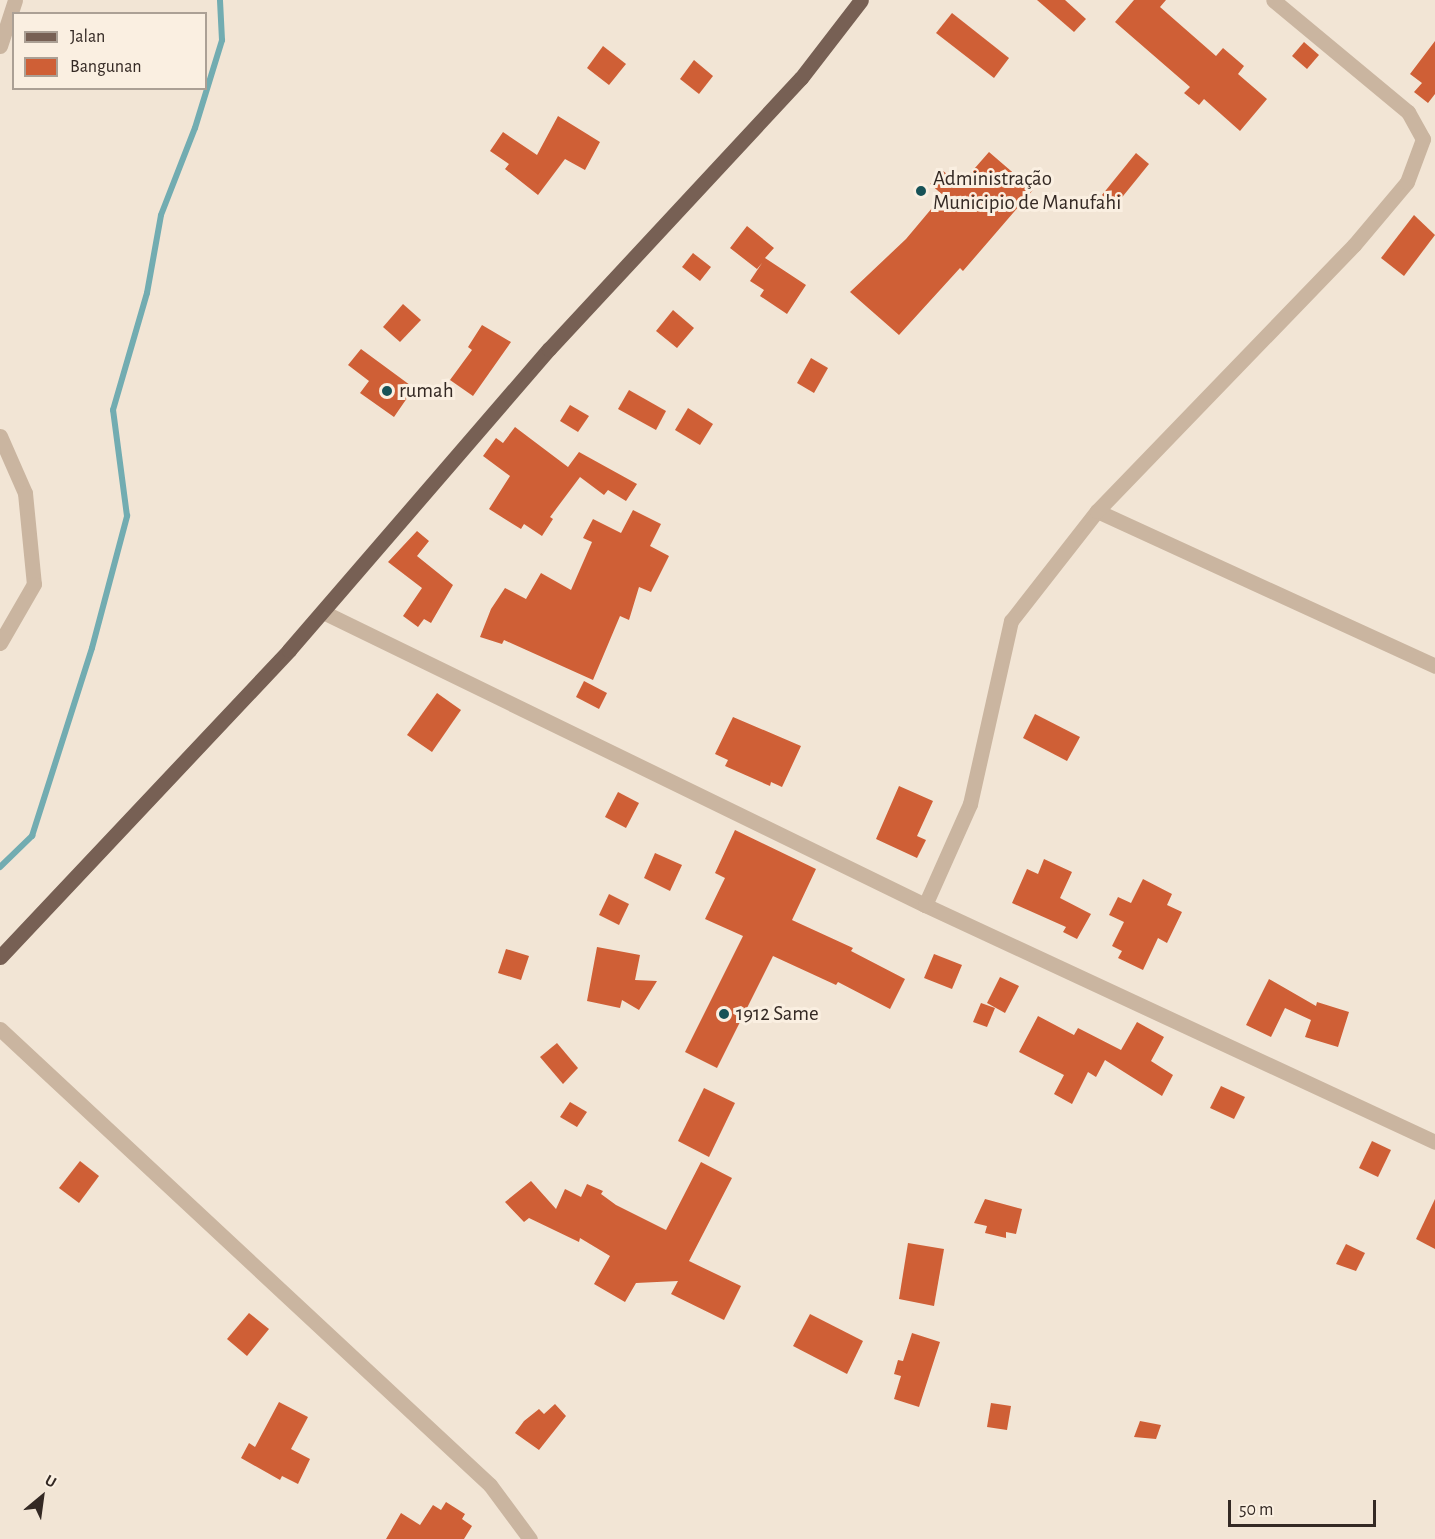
<!DOCTYPE html>
<html>
<head>
<meta charset="utf-8">
<style>
  body { margin:0 }
  #map { position:relative; width:1435px; height:1539px; overflow:hidden; background:#f2e5d5; font-family:"Alegreya Sans",sans-serif }
  div>[style] { position:absolute }
  .stream>* { height:6px; margin:-3px; padding:0 3px; transform-origin:3px; border-radius:3px; background:#72acb1 }
  .building>* { inset:0; background:#cf5f36 }
  .street>* { height:15px; margin:-7.5px; padding:0 7.5px; transform-origin:7.5px; border-radius:7.5px; background:#cab5a0 }
  .primary>* { height:15px; margin:-7.5px; padding:0 7.5px; transform-origin:7.5px; border-radius:7.5px; background:#776054 }
  .dots>* { width:16px; height:16px; translate:-50% -50%; box-sizing:border-box; border:3px solid #faefe1; border-radius:50% }
  span { translate:-50% -50%; white-space:nowrap; text-align:center; line-height:1.15; -webkit-text-stroke:6px #faefe1; paint-order:stroke }
  .poi-label { font-size:21px; color:#342924 }
  .left { translate:0 -50%; text-align:left }
  .legend { position:absolute; left:12px; top:12px; width:195px; height:78px; box-sizing:border-box; background:#faefe1; border:2px solid #aba095; margin:0; padding:8px 10px; list-style:none; font-size:18px; color:#342924 }
  .legend li { display:flex; align-items:center; gap:12px; height:30px }
  .legend b { width:30px; border:2px solid #aba095 }
  .north { position:absolute; left:12px; top:1467px; width:60px; height:60px; -webkit-text-stroke:4px #faefe1; paint-order:stroke; rotate:29deg; font-size:16px; font-weight:700; line-height:24px; text-align:center; color:#342924 }
  .north::after { content:''; display:block; margin:auto; width:21px; height:27px; background:#342924; clip-path:polygon(50% 0,100% 100%,50% 72%,0 100%) }
  .scale { position:absolute; left:1228px; top:1500px; width:148px; height:27px; box-sizing:border-box; border:3px solid #342924; border-top:0; padding-left:8px; font-size:18px; line-height:21px; white-space:nowrap; color:#342924; -webkit-text-stroke:4px #faefe1; paint-order:stroke }
</style>
</head>
<body>
<div id="map">
  <div class="stream">
    <i style="left:0;top:867px;width:45px;rotate:-44.1deg"></i>
    <i style="left:32px;top:836px;width:197px;rotate:-72.3deg"></i>
    <i style="left:92px;top:648px;width:137px;rotate:-75.1deg"></i>
    <i style="left:127px;top:516px;width:107px;rotate:-97.5deg"></i>
    <i style="left:113px;top:410px;width:122px;rotate:-73.8deg"></i>
    <i style="left:147px;top:293px;width:79px;rotate:-79.8deg"></i>
    <i style="left:161px;top:215px;width:93px;rotate:-68.7deg"></i>
    <i style="left:195px;top:128px;width:92px;rotate:-72.9deg"></i>
    <i style="left:222px;top:40px;width:40px;rotate:-92.9deg"></i>
  </div>
  <div class="building">
    <i style="clip-path:polygon(1037px 0,1065px 0,1086px 19px,1074px 32px)"></i>
    <i style="clip-path:polygon(1134px 0,1166px 0,1160px 7px,1216px 56px,1223px 48px,1244px 66px,1238px 74px,1267px 99px,1240px 131px,1204px 99px,1199px 105px,1184px 93px,1190px 87px,1115px 22px)"></i>
    <i style="clip-path:polygon(952px 13px,1009px 58px,994px 78px,936px 33px)"></i>
    <i style="clip-path:polygon(1435px 41px,1435px 94px,1428px 103px,1414px 92px,1422px 83px,1410px 74px)"></i>
    <i style="clip-path:polygon(1304px 42px,1319px 55px,1307px 69px,1292px 56px)"></i>
    <i style="clip-path:polygon(603px 46px,626px 64px,609px 85px,587px 68px)"></i>
    <i style="clip-path:polygon(694px 60px,713px 76px,699px 94px,680px 79px)"></i>
    <i style="clip-path:polygon(558px 116px,600px 142px,585px 170px,565px 159px,538px 195px,505px 169px,509px 164px,490px 151px,503px 132px,537px 155px)"></i>
    <i style="clip-path:polygon(989px 152px,1033px 190px,963px 271px,960px 268px,899px 335px,850px 292px,906px 239px,943px 195px,930px 184px,942px 170px,960px 185px)"></i>
    <i style="clip-path:polygon(1136px 153px,1149px 164px,1115px 206px,1102px 195px)"></i>
    <i style="clip-path:polygon(1414px 215px,1435px 235px,1404px 276px,1381px 258px)"></i>
    <i style="clip-path:polygon(747px 226px,774px 248px,765px 258px,806px 285px,787px 314px,760px 296px,764px 290px,750px 281px,762px 263px,757px 269px,730px 248px)"></i>
    <i style="clip-path:polygon(693px 253px,711px 267px,700px 281px,682px 267px)"></i>
    <i style="clip-path:polygon(403px 304px,421px 320px,400px 342px,383px 327px)"></i>
    <i style="clip-path:polygon(673px 310px,694px 328px,677px 348px,656px 331px)"></i>
    <i style="clip-path:polygon(482px 325px,511px 342px,473px 396px,450px 380px,472px 350px,468px 347px)"></i>
    <i style="clip-path:polygon(361px 349px,414px 388px,394px 417px,360px 393px,369px 381px,348px 365px)"></i>
    <i style="clip-path:polygon(811px 358px,828px 368px,814px 393px,797px 383px)"></i>
    <i style="clip-path:polygon(629px 390px,666px 411px,656px 430px,618px 409px)"></i>
    <i style="clip-path:polygon(570px 405px,589px 416px,578px 432px,560px 421px)"></i>
    <i style="clip-path:polygon(688px 408px,713px 424px,700px 445px,675px 430px)"></i>
    <i style="clip-path:polygon(515px 427px,568px 467px,579px 452px,637px 484px,626px 501px,608px 490px,604px 495px,580px 477px,550px 517px,553px 519px,542px 536px,524px 524px,521px 529px,489px 509px,510px 476px,483px 456px,496px 438px,503px 443px)"></i>
    <i style="clip-path:polygon(633px 510px,661px 524px,650px 546px,669px 556px,651px 592px,639px 587px,629px 620px,620px 616px,593px 680px,504px 640px,502px 644px,480px 637px,491px 609px,505px 588px,526px 599px,541px 573px,571px 590px,592px 542px,583px 538px,593px 519px,621px 533px)"></i>
    <i style="clip-path:polygon(417px 531px,429px 541px,417px 556px,453px 585px,431px 623px,424px 619px,418px 627px,403px 616px,422px 588px,388px 562px)"></i>
    <i style="clip-path:polygon(584px 681px,607px 693px,599px 709px,576px 697px)"></i>
    <i style="clip-path:polygon(437px 693px,461px 710px,432px 752px,407px 735px)"></i>
    <i style="clip-path:polygon(1035px 714px,1080px 737px,1067px 761px,1023px 738px)"></i>
    <i style="clip-path:polygon(733px 717px,801px 746px,782px 787px,771px 782px,770px 786px,725px 766px,728px 760px,715px 754px)"></i>
    <i style="clip-path:polygon(899px 786px,933px 801px,917px 836px,926px 840px,917px 858px,876px 839px)"></i>
    <i style="clip-path:polygon(618px 792px,639px 803px,626px 828px,605px 817px)"></i>
    <i style="clip-path:polygon(735px 830px,816px 869px,792px 920px,853px 948px,851px 951px,905px 979px,890px 1009px,838px 982px,836px 985px,773px 956px,717px 1068px,685px 1052px,743px 936px,705px 919px,725px 878px,715px 873px)"></i>
    <i style="clip-path:polygon(655px 853px,682px 865px,670px 891px,644px 878px)"></i>
    <i style="clip-path:polygon(1044px 859px,1072px 872px,1060px 898px,1091px 914px,1077px 939px,1063px 932px,1066px 927px,1012px 903px,1027px 869px,1038px 874px)"></i>
    <i style="clip-path:polygon(1143px 879px,1172px 894px,1167px 905px,1182px 912px,1167px 943px,1158px 938px,1143px 970px,1118px 958px,1122px 951px,1112px 946px,1124px 922px,1109px 915px,1118px 897px,1131px 903px)"></i>
    <i style="clip-path:polygon(609px 894px,629px 904px,619px 925px,599px 915px)"></i>
    <i style="clip-path:polygon(597px 947px,640px 955px,635px 980px,657px 981px,639px 1010px,622px 1000px,620px 1008px,587px 1001px)"></i>
    <i style="clip-path:polygon(506px 949px,529px 956px,521px 980px,498px 973px)"></i>
    <i style="clip-path:polygon(934px 954px,962px 965px,952px 989px,924px 978px)"></i>
    <i style="clip-path:polygon(1000px 977px,1019px 986px,1005px 1013px,987px 1003px)"></i>
    <i style="clip-path:polygon(1269px 979px,1316px 1006px,1317px 1002px,1349px 1012px,1338px 1047px,1305px 1037px,1311px 1020px,1285px 1008px,1271px 1037px,1246px 1025px)"></i>
    <i style="clip-path:polygon(981px 1003px,995px 1008px,987px 1027px,973px 1022px)"></i>
    <i style="clip-path:polygon(1038px 1016px,1074px 1035px,1078px 1028px,1121px 1050px,1137px 1022px,1164px 1037px,1151px 1061px,1173px 1075px,1162px 1096px,1105px 1060px,1096px 1077px,1088px 1072px,1072px 1104px,1054px 1094px,1064px 1075px,1019px 1052px)"></i>
    <i style="clip-path:polygon(557px 1043px,578px 1068px,563px 1084px,540px 1057px)"></i>
    <i style="clip-path:polygon(1221px 1086px,1245px 1097px,1234px 1119px,1210px 1108px)"></i>
    <i style="clip-path:polygon(704px 1088px,735px 1103px,709px 1157px,678px 1141px)"></i>
    <i style="clip-path:polygon(570px 1102px,587px 1112px,577px 1127px,560px 1117px)"></i>
    <i style="clip-path:polygon(1372px 1141px,1391px 1150px,1378px 1177px,1359px 1168px)"></i>
    <i style="clip-path:polygon(80px 1161px,99px 1176px,79px 1203px,59px 1188px)"></i>
    <i style="clip-path:polygon(701px 1162px,732px 1178px,689px 1261px,741px 1286px,724px 1320px,671px 1294px,678px 1281px,636px 1283px,625px 1302px,594px 1284px,610px 1256px,580px 1238px,579px 1242px,529px 1218px,524px 1222px,505px 1202px,531px 1181px,556px 1209px,565px 1189px,581px 1197px,587px 1184px,603px 1191px,601px 1194px,616px 1205px,666px 1230px)"></i>
    <i style="clip-path:polygon(985px 1199px,1022px 1209px,1016px 1234px,1006px 1232px,1006px 1238px,985px 1233px,987px 1226px,974px 1223px)"></i>
    <i style="clip-path:polygon(1435px 1199px,1435px 1249px,1416px 1239px)"></i>
    <i style="clip-path:polygon(908px 1243px,944px 1249px,934px 1306px,899px 1299px)"></i>
    <i style="clip-path:polygon(1346px 1244px,1365px 1253px,1356px 1271px,1336px 1264px)"></i>
    <i style="clip-path:polygon(249px 1313px,269px 1329px,247px 1356px,227px 1339px)"></i>
    <i style="clip-path:polygon(810px 1314px,863px 1341px,847px 1374px,793px 1346px)"></i>
    <i style="clip-path:polygon(912px 1333px,940px 1342px,919px 1407px,894px 1399px,901px 1376px,894px 1374px,898px 1360px,903px 1361px)"></i>
    <i style="clip-path:polygon(279px 1402px,308px 1417px,291px 1449px,310px 1459px,298px 1484px,282px 1476px,280px 1480px,241px 1458px,249px 1443px,255px 1447px)"></i>
    <i style="clip-path:polygon(991px 1403px,1011px 1406px,1007px 1430px,987px 1427px)"></i>
    <i style="clip-path:polygon(555px 1404px,566px 1416px,539px 1450px,515px 1433px,524px 1421px,539px 1409px,544px 1414px)"></i>
    <i style="clip-path:polygon(1140px 1421px,1161px 1425px,1156px 1439px,1134px 1437px)"></i>
    <i style="clip-path:polygon(446px 1502px,465px 1514px,462px 1519px,472px 1526px,464px 1539px,386px 1539px,401px 1513px,420px 1525px,433px 1505px,441px 1510px)"></i>
  </div>
  <div class="street">
    <i style="left:0;top:46px;width:48px;rotate:-71.9deg"></i>
    <i style="left:0;top:436px;width:62px;rotate:66.3deg"></i>
    <i style="left:25px;top:493px;width:91px;rotate:84.4deg"></i>
    <i style="left:34px;top:584px;width:68px;rotate:120deg"></i>
    <i style="left:1097px;top:511px;width:372px;rotate:24.6deg"></i>
    <i style="left:323px;top:612px;width:670px;rotate:25.95deg"></i>
    <i style="left:925px;top:905px;width:562px;rotate:24.92deg"></i>
    <i style="left:925px;top:905px;width:111px;rotate:-66deg"></i>
    <i style="left:970px;top:804px;width:188px;rotate:-77.4deg"></i>
    <i style="left:1011px;top:621px;width:140px;rotate:-52deg"></i>
    <i style="left:1097px;top:511px;width:370px;rotate:-46deg"></i>
    <i style="left:1354px;top:245px;width:82px;rotate:-49.9deg"></i>
    <i style="left:1407px;top:182px;width:46px;rotate:-69.6deg"></i>
    <i style="left:1423px;top:139px;width:31px;rotate:-119deg"></i>
    <i style="left:1408px;top:112px;width:175px;rotate:-140.3deg"></i>
    <i style="left:0;top:1029px;width:669px;rotate:42.94deg"></i>
    <i style="left:490px;top:1485px;width:67px;rotate:53.5deg"></i>
  </div>
  <div class="primary">
    <i style="left:0;top:957px;width:422px;rotate:-46.7deg"></i>
    <i style="left:289px;top:650px;width:398px;rotate:-49.2deg"></i>
    <i style="left:549px;top:349px;width:370px;rotate:-47.1deg"></i>
    <i style="left:801px;top:78px;width:98px;rotate:-52.4deg"></i>
  </div>
  <div class="dots">
    <i style="left:921px;top:191px;background:#175257"></i>
    <i style="left:387px;top:391px;background:#175257"></i>
    <i style="left:724px;top:1014px;background:#175257"></i>
  </div>
  <div class="poi-label">
    <span class="left" style="left:933px;top:191px">Administração<br>Municipio de Manufahi</span>
    <span class="left" style="left:399px;top:391px">rumah</span>
    <span class="left" style="left:736px;top:1014px">1912 Same</span>
  </div>
  <ul class="legend">
  <li><b style="height:8px;background:#776054"></b>Jalan</li>
  <li><b style="height:16px;background:#cf5f36"></b>Bangunan</li>
  </ul>
  <div class="north">U</div>
  <div class="scale">50 m</div>
</div>
</body>
</html>
